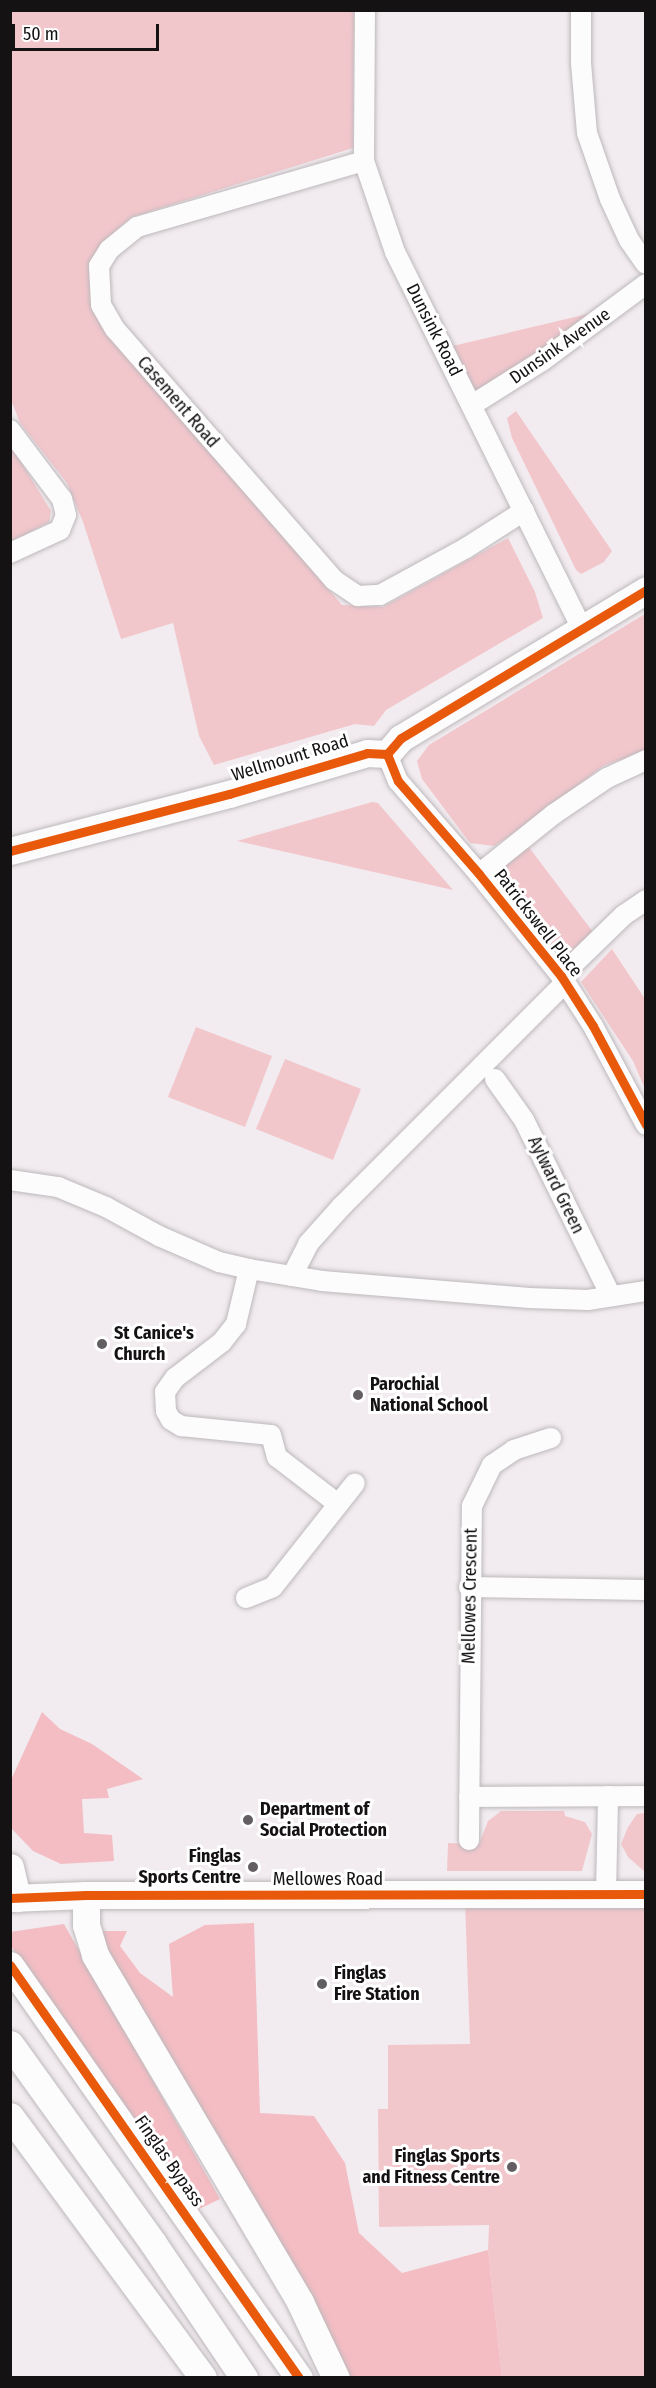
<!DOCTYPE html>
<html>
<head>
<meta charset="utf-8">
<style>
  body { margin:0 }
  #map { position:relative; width:656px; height:2388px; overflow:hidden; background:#f2ecf0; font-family:"Fira Sans Condensed",sans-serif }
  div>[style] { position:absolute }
  .green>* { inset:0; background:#f2c7cc }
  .forest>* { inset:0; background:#f3bdc3 }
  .roads { filter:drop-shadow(0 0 2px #bdb8bb) drop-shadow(0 0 2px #bdb8bb) }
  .street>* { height:20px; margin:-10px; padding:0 10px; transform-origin:10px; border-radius:10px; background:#fdfcfd }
  .secondary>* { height:27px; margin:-13.5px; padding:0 13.5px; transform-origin:13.5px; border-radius:13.5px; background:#fdfcfd }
  .cycleway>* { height:9px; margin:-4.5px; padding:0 4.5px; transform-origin:4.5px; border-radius:4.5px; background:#e8590c }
  .dots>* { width:16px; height:16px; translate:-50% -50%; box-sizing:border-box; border:3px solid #fff; border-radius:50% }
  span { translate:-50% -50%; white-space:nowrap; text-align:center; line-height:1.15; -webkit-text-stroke:6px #fff; paint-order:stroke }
  .street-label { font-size:18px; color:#151214 }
  .poi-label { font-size:18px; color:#151214; font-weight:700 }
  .left { translate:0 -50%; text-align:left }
  .right { translate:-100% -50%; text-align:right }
  .frame { position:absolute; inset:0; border:12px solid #151214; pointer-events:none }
  .scale { position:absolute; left:12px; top:24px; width:147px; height:27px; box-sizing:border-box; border:3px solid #151214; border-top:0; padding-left:8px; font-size:18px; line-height:21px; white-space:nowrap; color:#151214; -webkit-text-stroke:4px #fff; paint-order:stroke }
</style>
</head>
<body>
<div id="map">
  <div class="green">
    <i style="clip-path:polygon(11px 11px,354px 11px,353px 148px,132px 217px,104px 241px,110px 334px,342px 605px,383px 607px,508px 538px,535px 592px,543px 618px,386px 710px,374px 726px,355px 724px,214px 765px,199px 736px,173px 623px,121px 639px,83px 522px,67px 483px,20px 423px,11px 400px)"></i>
    <i style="clip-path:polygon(613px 308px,472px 405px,444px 348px)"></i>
    <i style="clip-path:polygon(516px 411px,612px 551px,604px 562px,581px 574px,576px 570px,512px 438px,507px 418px)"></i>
    <i style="clip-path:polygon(10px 444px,51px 511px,49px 522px,11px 542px)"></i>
    <i style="clip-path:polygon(645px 614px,645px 751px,603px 766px,529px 823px,494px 846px,470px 843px,422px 779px,417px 761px,429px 745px)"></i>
    <i style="clip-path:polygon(372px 802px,378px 803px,453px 890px,237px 841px)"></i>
    <i style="clip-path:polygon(528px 846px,596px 936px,561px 976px,479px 874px)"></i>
    <i style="clip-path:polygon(612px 949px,645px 999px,645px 1089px,633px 1061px,581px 982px)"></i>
    <i style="clip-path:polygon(196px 1027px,272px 1056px,245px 1127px,168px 1097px)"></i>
    <i style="clip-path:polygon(285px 1059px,361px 1089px,333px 1160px,256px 1129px)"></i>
    <i style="clip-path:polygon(501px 1811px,564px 1811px,565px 1816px,585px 1822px,592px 1834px,582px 1871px,447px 1871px,448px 1843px,479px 1844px,488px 1821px)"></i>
    <i style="clip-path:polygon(645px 1813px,646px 1813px,645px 1872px,628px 1857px,621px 1844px,628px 1827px,637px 1814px)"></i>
    <i style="clip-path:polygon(465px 1901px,645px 1903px,645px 2377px,502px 2377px,488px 2250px,489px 2225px,379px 2227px,378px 2109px,388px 2109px,388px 2045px,470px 2044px)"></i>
  </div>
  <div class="forest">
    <i style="clip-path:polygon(42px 1712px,60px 1729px,92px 1744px,143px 1779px,107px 1789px,109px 1798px,82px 1799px,84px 1833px,112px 1835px,114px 1861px,61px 1864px,33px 1851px,11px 1828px,11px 1780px)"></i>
    <i style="clip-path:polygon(254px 1923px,260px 2113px,314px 2116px,345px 2163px,359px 2233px,402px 2273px,488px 2250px,502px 2377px,345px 2377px,107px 1961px,102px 1931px,127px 1931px,120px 1946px,140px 1973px,173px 1997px,169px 1944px,205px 1925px)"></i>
    <i style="clip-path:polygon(64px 1924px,220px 2199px,197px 2210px,11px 1946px,10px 1932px)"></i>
  </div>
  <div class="roads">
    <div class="street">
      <i style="left:365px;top:10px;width:151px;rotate:90.4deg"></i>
      <i style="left:364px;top:161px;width:96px;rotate:71.2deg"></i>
      <i style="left:395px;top:252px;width:422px;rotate:63.6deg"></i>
      <i style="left:581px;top:10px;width:53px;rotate:90deg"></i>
      <i style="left:581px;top:63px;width:70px;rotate:85.1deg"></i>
      <i style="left:587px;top:133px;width:70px;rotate:70.8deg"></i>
      <i style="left:610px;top:199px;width:45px;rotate:65.1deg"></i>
      <i style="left:629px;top:240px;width:29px;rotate:55deg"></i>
      <i style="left:364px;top:161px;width:236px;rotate:163.8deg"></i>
      <i style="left:137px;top:227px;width:36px;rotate:141deg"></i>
      <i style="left:109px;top:250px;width:19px;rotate:122deg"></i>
      <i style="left:99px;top:266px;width:39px;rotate:87deg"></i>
      <i style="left:101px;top:305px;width:28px;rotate:60deg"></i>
      <i style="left:115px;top:329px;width:333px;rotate:48.9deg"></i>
      <i style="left:334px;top:580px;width:29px;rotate:34deg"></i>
      <i style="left:358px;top:596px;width:22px;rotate:-3deg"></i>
      <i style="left:380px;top:595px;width:98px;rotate:-28.7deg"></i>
      <i style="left:466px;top:548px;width:69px;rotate:-32.5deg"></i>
      <i style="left:472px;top:405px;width:83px;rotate:-32.2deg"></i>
      <i style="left:542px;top:361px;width:129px;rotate:-36.5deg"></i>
      <i style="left:10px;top:430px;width:86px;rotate:53deg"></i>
      <i style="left:62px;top:499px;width:16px;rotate:76deg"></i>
      <i style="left:66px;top:515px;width:16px;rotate:112deg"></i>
      <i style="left:60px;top:530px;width:55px;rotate:155.3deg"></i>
      <i style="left:387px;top:754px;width:29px;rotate:68deg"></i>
      <i style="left:398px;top:781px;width:123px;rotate:48.9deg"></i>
      <i style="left:479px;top:874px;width:131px;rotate:51.2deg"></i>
      <i style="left:561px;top:976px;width:59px;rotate:57.4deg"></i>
      <i style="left:593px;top:1026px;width:112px;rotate:61.8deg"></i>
      <i style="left:479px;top:874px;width:96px;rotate:-38.7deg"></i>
      <i style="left:554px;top:814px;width:64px;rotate:-34.2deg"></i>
      <i style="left:607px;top:778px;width:43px;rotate:-24.8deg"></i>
      <i style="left:561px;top:976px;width:88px;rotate:-44.1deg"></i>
      <i style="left:624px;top:915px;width:27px;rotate:-34deg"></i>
      <i style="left:495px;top:1079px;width:50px;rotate:54.7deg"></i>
      <i style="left:524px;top:1120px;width:196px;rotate:63.7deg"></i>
      <i style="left:10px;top:1180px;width:49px;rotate:8.3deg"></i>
      <i style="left:58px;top:1187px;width:52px;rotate:22.6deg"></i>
      <i style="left:106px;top:1207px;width:60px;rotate:28.7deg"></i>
      <i style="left:159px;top:1236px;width:65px;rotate:23.4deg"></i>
      <i style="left:219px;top:1262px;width:31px;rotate:13deg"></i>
      <i style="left:249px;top:1269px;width:74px;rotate:9.3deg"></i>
      <i style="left:322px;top:1281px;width:208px;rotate:4.7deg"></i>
      <i style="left:529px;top:1298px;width:59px;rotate:1.9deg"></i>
      <i style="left:588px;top:1300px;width:59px;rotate:-8.8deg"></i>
      <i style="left:249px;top:1269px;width:57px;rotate:103.3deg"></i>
      <i style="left:236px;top:1324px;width:23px;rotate:128deg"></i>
      <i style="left:222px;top:1342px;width:59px;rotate:142.5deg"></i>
      <i style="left:175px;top:1378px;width:17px;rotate:126deg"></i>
      <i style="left:165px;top:1392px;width:19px;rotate:87deg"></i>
      <i style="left:166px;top:1411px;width:10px;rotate:61deg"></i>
      <i style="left:171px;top:1420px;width:12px;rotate:31deg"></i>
      <i style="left:181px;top:1426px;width:90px;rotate:5.7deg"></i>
      <i style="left:271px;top:1435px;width:23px;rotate:75deg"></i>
      <i style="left:277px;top:1457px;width:77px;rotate:37.6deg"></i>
      <i style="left:292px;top:1276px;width:36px;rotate:-63deg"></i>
      <i style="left:308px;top:1244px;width:51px;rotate:-48.2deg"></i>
      <i style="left:342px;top:1206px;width:315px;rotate:-45deg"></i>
      <i style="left:469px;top:1587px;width:177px;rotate:1deg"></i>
      <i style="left:246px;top:1598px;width:29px;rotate:-22deg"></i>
      <i style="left:273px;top:1587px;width:132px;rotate:-51.7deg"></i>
      <i style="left:469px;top:1797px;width:177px;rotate:-0.3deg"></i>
      <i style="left:469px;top:1840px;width:334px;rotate:-89.5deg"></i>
      <i style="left:472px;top:1506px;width:46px;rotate:-64deg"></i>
      <i style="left:492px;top:1465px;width:27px;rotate:-34deg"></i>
      <i style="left:514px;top:1450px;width:39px;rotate:-18deg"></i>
      <i style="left:606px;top:1894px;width:98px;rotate:-88.8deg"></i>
    </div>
    <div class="secondary">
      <i style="left:10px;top:851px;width:226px;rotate:-14.6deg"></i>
      <i style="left:229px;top:794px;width:144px;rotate:-16.5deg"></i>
      <i style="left:367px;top:753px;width:20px;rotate:3deg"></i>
      <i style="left:387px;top:754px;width:21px;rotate:-49deg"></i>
      <i style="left:401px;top:738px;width:286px;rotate:-31.1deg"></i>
      <i style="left:10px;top:1867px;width:32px;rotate:77deg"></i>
      <i style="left:86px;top:1895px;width:30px;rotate:90deg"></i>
      <i style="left:86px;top:1925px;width:31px;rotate:73deg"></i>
      <i style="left:95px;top:1955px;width:403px;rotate:59.4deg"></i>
      <i style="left:300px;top:2302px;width:84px;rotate:64.7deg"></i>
      <i style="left:10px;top:1898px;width:76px;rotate:-2.3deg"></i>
      <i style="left:86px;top:1895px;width:560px;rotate:-0.1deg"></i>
      <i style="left:10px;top:1965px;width:504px;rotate:55.02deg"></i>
      <i style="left:10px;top:2044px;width:245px;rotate:54.3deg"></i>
      <i style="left:153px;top:2243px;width:163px;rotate:56deg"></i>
      <i style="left:10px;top:2116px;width:325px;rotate:53.6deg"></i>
    </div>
  </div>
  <div class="cycleway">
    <i style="left:387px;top:754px;width:29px;rotate:68deg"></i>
    <i style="left:398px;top:781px;width:123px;rotate:48.9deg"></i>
    <i style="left:479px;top:874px;width:131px;rotate:51.2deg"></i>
    <i style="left:561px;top:976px;width:59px;rotate:57.4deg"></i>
    <i style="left:593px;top:1026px;width:112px;rotate:61.8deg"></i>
    <i style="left:387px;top:754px;width:21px;rotate:-49deg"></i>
    <i style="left:401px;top:738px;width:286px;rotate:-31.1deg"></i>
    <i style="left:10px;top:851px;width:226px;rotate:-14.6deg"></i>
    <i style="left:229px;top:794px;width:144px;rotate:-16.5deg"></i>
    <i style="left:367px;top:753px;width:20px;rotate:3deg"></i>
    <i style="left:10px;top:1898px;width:76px;rotate:-2.3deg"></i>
    <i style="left:86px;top:1895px;width:560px;rotate:-0.1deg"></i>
    <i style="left:10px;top:1965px;width:504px;rotate:55.02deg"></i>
  </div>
  <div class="dots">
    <i style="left:102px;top:1344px;background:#625e61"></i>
    <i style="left:358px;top:1395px;background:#625e61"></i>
    <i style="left:248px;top:1820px;background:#625e61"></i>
    <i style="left:253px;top:1867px;background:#625e61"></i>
    <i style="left:322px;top:1984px;background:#625e61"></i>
    <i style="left:512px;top:2167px;background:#625e61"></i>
  </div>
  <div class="street-label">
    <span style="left:434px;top:330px;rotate:63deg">Dunsink Road</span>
    <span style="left:560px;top:346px;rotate:-35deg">Dunsink Avenue</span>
    <span style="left:178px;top:402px;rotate:49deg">Casement Road</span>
    <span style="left:290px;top:758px;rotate:-17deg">Wellmount Road</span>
    <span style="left:538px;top:923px;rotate:52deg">Patrickswell Place</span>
    <span style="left:556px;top:1185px;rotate:64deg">Aylward Green</span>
    <span style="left:470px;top:1596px;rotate:-89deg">Mellowes Crescent</span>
    <span style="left:328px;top:1879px">Mellowes Road</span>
    <span style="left:169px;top:2161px;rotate:55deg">Finglas Bypass</span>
  </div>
  <div class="poi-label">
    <span class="left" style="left:114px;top:1344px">St Canice's<br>Church</span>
    <span class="left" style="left:370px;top:1395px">Parochial<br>National School</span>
    <span class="left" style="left:260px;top:1820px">Department of<br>Social Protection</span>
    <span class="right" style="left:241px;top:1867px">Finglas<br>Sports Centre</span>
    <span class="left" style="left:334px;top:1984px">Finglas<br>Fire Station</span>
    <span class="right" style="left:500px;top:2167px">Finglas Sports<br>and Fitness Centre</span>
  </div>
  <div class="frame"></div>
  <div class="scale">50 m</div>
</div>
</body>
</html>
